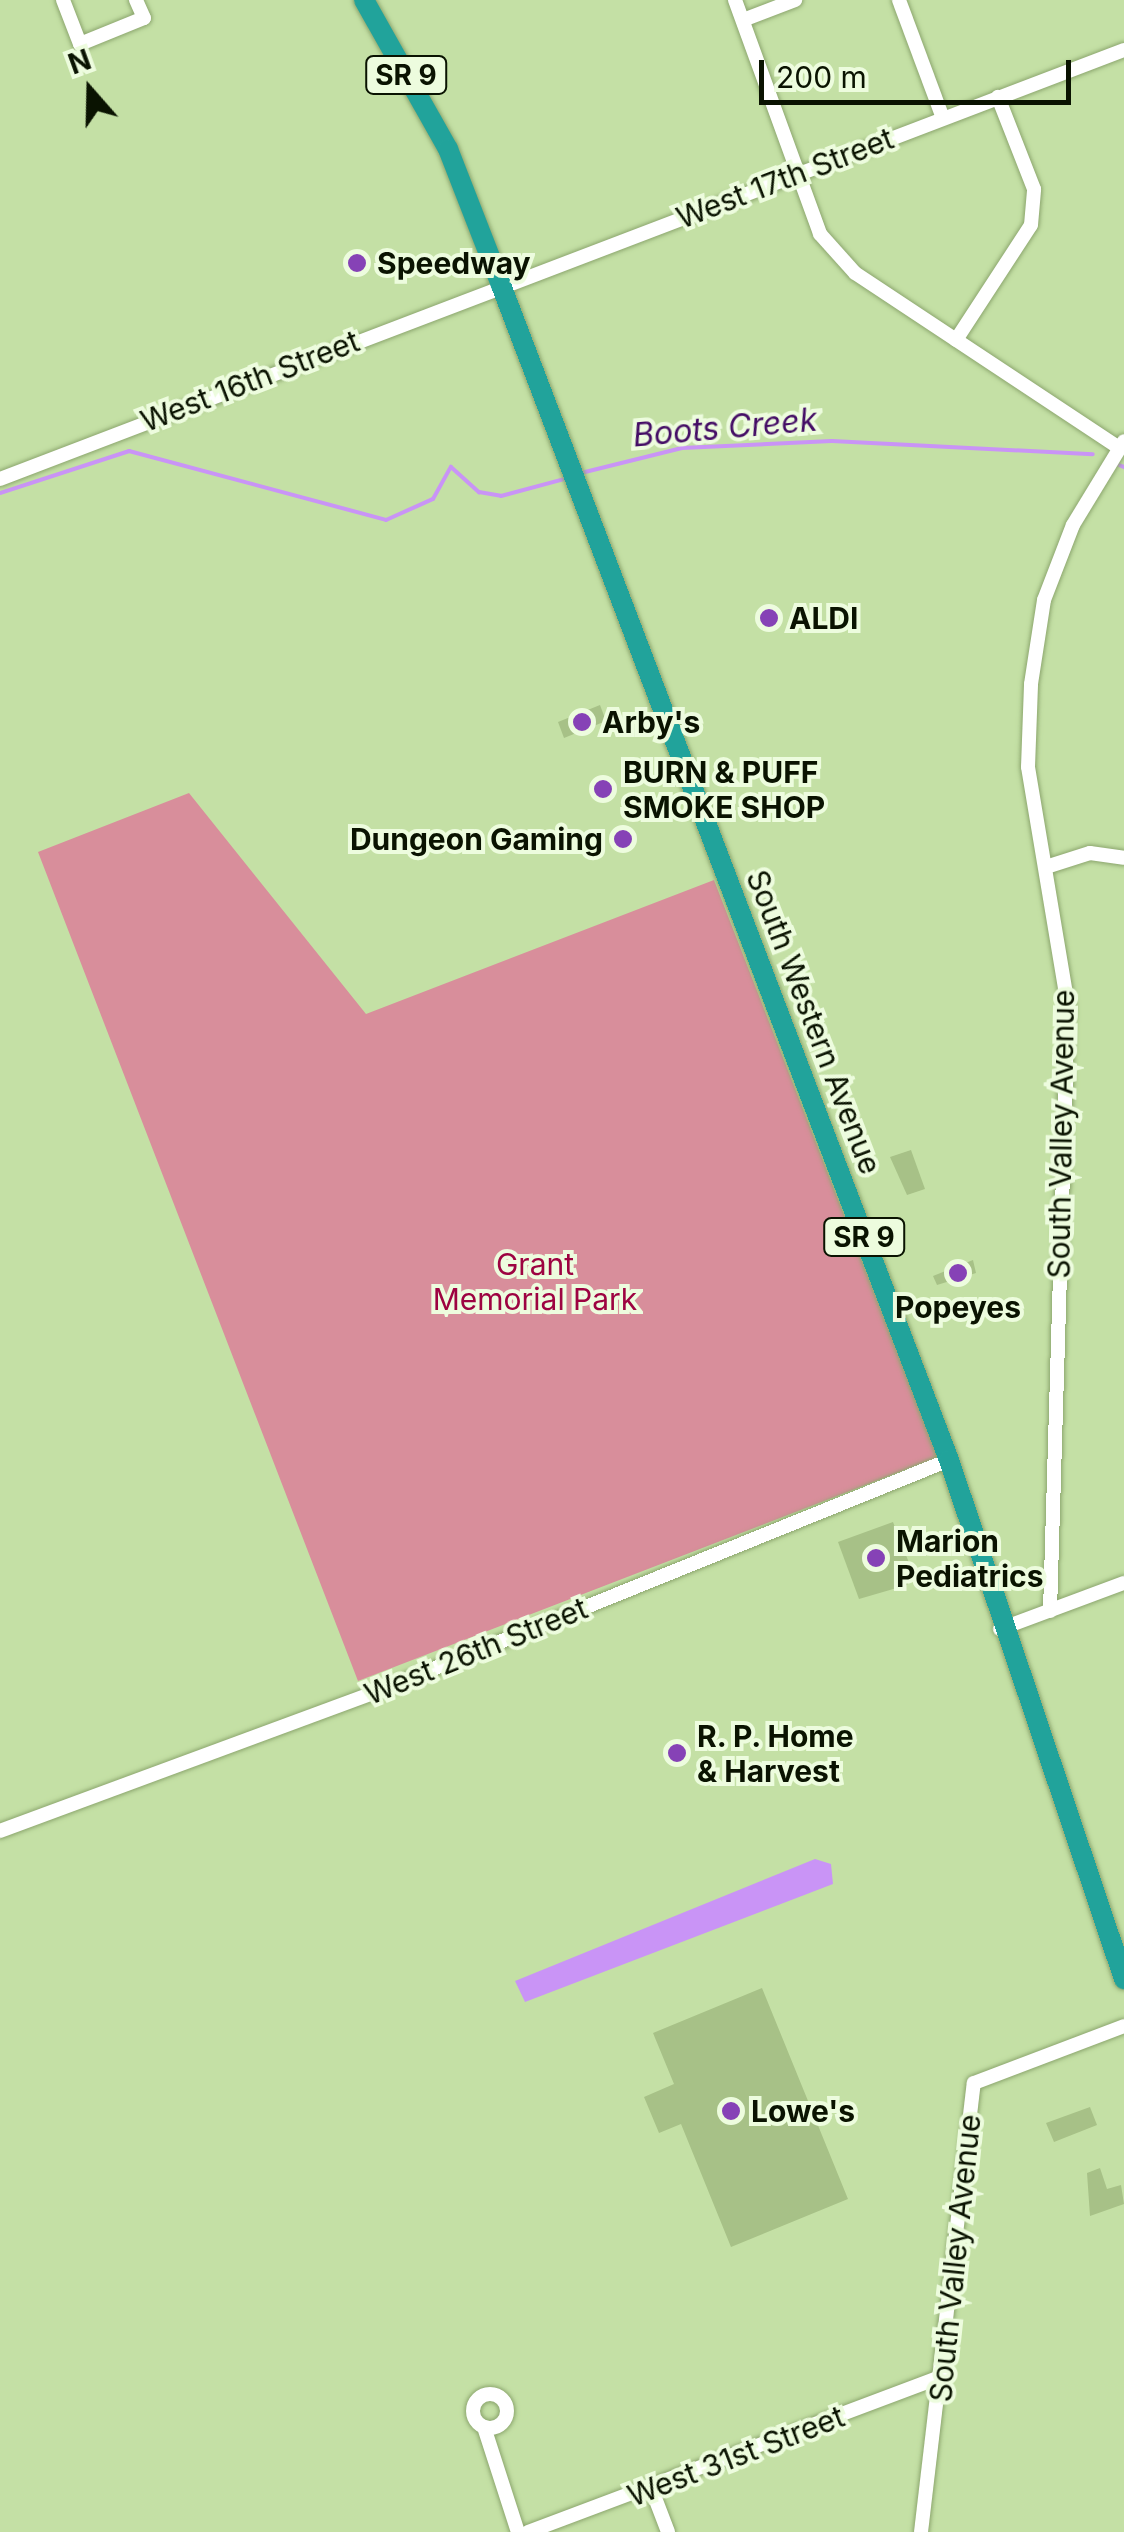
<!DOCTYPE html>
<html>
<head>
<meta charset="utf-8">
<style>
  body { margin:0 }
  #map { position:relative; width:1124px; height:2532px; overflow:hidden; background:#c4e0a5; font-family:Inter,sans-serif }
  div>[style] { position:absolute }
  .green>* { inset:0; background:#d88e9b }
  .water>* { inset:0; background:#c994f6 }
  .stream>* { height:4px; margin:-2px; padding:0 2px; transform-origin:2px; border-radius:2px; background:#c994f6 }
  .building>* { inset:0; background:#a7c187 }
  .roads { filter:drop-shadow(0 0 2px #8ca66e) drop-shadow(0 0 2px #8ca66e) }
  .minor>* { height:14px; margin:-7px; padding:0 7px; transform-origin:7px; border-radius:7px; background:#fff }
  .minor>.ring { margin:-7px; padding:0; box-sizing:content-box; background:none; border:14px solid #fff; border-radius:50% }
  .highway>* { height:20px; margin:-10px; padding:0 10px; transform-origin:10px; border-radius:10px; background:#21a39b }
  .dots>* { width:28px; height:28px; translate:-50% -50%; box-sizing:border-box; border:5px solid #edfcde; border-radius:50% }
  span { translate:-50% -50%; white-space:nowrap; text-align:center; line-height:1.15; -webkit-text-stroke:8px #edfcde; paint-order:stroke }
  .shield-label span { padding:2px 8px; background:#edfcde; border:2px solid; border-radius:8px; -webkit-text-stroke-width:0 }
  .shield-label { font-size:28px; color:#0a1301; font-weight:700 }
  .street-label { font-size:30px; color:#0a1301 }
  .poi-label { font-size:30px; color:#0a1301; font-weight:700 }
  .left { translate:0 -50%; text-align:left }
  .right { translate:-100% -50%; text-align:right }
  .park-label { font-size:30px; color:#9d0341 }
  .water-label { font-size:32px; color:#440d65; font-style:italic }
  .north { position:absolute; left:40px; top:40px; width:100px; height:100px; -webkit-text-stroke:8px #edfcde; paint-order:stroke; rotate:340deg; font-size:28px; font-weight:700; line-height:40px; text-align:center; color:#0a1301 }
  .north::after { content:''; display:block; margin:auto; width:35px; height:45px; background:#0a1301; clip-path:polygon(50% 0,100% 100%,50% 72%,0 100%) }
  .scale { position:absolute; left:759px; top:60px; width:312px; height:45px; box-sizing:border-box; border:5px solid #0a1301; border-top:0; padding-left:12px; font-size:30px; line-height:35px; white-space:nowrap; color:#0a1301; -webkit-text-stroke:8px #edfcde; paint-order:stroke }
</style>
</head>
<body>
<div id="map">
  <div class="green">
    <i style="clip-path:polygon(189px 793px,366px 1014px,714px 880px,938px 1457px,358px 1681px,38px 852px)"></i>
  </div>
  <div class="water">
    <i style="clip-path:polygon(815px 1859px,831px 1864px,833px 1884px,525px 2002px,515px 1981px)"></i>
  </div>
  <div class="stream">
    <i style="left:1119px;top:465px;width:5px;rotate:22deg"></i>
    <i style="left:581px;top:473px;width:104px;rotate:-13.9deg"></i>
    <i style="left:682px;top:448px;width:150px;rotate:-2.7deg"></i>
    <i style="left:832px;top:441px;width:261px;rotate:2.9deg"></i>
    <i style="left:0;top:493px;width:136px;rotate:-18deg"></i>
    <i style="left:129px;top:451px;width:266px;rotate:15deg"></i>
    <i style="left:386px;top:520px;width:51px;rotate:-24.1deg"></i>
    <i style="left:433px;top:499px;width:37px;rotate:-61deg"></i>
    <i style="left:451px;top:467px;width:38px;rotate:42deg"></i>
    <i style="left:479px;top:492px;width:22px;rotate:10deg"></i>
    <i style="left:501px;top:496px;width:69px;rotate:-15deg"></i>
  </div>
  <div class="building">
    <i style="clip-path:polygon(600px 705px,606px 721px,564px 738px,558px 722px)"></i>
    <i style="clip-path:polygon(911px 1150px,925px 1189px,907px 1195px,890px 1157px)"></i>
    <i style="clip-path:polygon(973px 1260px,976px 1273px,937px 1285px,933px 1276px)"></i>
    <i style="clip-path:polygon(893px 1522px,913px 1573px,907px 1585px,859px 1599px,838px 1542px)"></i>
    <i style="clip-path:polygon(762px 1988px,848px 2199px,731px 2247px,681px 2124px,659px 2133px,644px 2097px,674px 2084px,653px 2033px)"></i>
    <i style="clip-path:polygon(1090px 2107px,1097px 2125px,1054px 2142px,1046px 2123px)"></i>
    <i style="clip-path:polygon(1100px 2168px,1107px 2189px,1121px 2185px,1124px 2204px,1090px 2216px,1087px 2173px)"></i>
  </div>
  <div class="roads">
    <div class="minor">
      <i style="left:63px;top:0;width:47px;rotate:68.9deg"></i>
      <i style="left:80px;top:44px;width:69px;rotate:-22.1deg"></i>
      <i style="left:144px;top:18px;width:20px;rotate:-114deg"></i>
      <i style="left:735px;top:0;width:249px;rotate:70deg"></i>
      <i style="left:820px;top:234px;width:52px;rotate:48.1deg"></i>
      <i style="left:855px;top:273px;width:317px;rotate:33.5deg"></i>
      <i style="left:899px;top:0;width:126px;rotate:69.6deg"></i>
      <i style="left:743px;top:20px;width:56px;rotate:-21deg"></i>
      <i style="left:956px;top:340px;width:137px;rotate:-56.9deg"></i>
      <i style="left:1031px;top:225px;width:36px;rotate:-85deg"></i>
      <i style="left:1034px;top:189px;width:99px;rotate:-111.4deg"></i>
      <i style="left:0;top:479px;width:1203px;rotate:-20.89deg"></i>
      <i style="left:1046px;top:867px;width:46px;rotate:-17.7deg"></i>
      <i style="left:1090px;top:853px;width:34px;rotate:8deg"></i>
      <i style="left:1050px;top:1611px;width:605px;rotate:-88.3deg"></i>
      <i style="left:1068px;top:1006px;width:242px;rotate:-99.5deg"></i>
      <i style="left:1028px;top:767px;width:83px;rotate:-87.9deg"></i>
      <i style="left:1031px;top:684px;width:85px;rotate:-81.2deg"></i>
      <i style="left:1044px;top:600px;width:80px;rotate:-68.9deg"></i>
      <i style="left:1073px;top:525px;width:98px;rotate:-58.7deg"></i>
      <i style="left:1000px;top:1629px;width:132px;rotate:-20.4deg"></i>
      <i style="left:0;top:1831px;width:406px;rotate:-20.3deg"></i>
      <i style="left:381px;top:1690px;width:613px;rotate:-22.04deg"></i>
      <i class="ring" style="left:473px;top:2394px;width:20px;height:20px"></i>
      <i style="left:484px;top:2427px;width:110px;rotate:72.1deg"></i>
      <i style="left:652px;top:2490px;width:45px;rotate:69.1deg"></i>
      <i style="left:528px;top:2532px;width:443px;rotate:-20.6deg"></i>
      <i style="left:921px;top:2532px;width:452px;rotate:-83.3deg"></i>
      <i style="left:974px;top:2083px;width:160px;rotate:-20.8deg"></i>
    </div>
    <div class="highway">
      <i style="left:364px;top:0;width:171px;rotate:60.6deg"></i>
      <i style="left:448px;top:149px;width:146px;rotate:68.7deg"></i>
      <i style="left:501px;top:285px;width:1258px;rotate:69.13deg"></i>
      <i style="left:949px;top:1460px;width:548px;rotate:71.37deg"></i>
    </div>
  </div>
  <div class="dots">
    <i style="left:357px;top:263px;background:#8642b6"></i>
    <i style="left:769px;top:618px;background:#8642b6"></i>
    <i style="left:582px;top:722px;background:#8642b6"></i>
    <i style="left:603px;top:789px;background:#8642b6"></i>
    <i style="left:623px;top:839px;background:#8642b6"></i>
    <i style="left:958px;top:1273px;background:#8642b6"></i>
    <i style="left:876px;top:1558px;background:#8642b6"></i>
    <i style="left:677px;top:1753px;background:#8642b6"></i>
    <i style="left:731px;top:2111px;background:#8642b6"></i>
  </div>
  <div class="shield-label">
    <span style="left:406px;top:75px">SR 9</span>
    <span style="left:864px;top:1237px">SR 9</span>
  </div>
  <div class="street-label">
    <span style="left:785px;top:178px;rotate:-21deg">West 17th Street</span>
    <span style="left:250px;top:381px;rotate:-21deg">West 16th Street</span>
    <span style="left:814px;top:1022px;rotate:69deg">South Western Avenue</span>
    <span style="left:1061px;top:1134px;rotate:-89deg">South Valley Avenue</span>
    <span style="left:476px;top:1651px;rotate:-22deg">West 26th Street</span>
    <span style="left:955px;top:2258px;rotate:-84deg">South Valley Avenue</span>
    <span style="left:736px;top:2456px;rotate:-21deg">West 31st Street</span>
  </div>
  <div class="poi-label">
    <span class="left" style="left:377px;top:263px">Speedway</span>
    <span class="left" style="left:789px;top:618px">ALDI</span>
    <span class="left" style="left:602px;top:722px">Arby's</span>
    <span class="left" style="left:623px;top:789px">BURN &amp; PUFF<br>SMOKE SHOP</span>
    <span class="right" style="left:603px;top:839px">Dungeon Gaming</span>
    <span style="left:958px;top:1307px">Popeyes</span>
    <span class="left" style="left:896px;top:1558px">Marion<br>Pediatrics</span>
    <span class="left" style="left:697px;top:1753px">R. P. Home<br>&amp; Harvest</span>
    <span class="left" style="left:751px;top:2111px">Lowe's</span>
  </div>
  <div class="park-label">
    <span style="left:535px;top:1281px">Grant<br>Memorial Park</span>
  </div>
  <div class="water-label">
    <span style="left:725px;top:428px;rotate:-5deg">Boots Creek</span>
  </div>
  <div class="north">N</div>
  <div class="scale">200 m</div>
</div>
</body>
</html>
